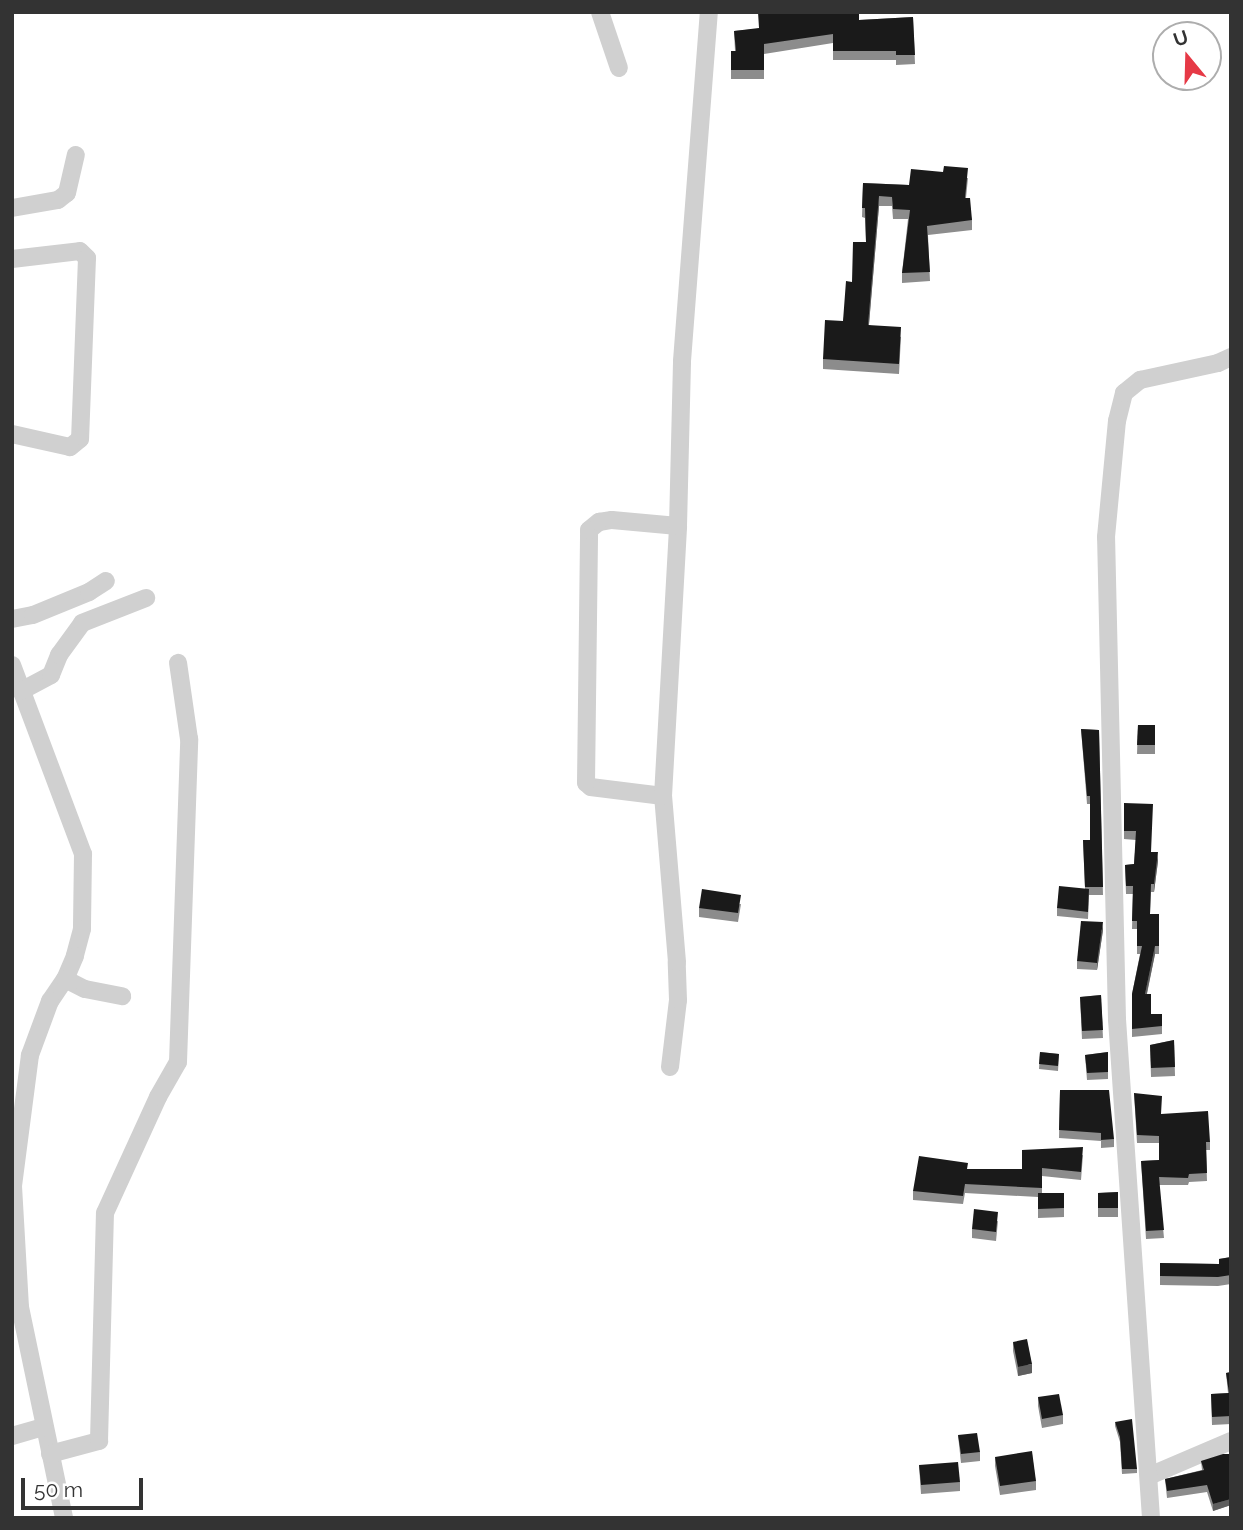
<!DOCTYPE html>
<html>
<head>
<meta charset="utf-8">
<style>
  body { margin:0 }
  #map { position:relative; width:1243px; height:1530px; overflow:hidden; background:#fff; font-family:Raleway,sans-serif }
  div>[style] { position:absolute }
  .minor>* { height:18px; margin:-9px; padding:0 9px; transform-origin:9px; border-radius:9px; background:#d0d0d0 }
  .wall>* { inset:0; background:#8c8c8c }
  .shaded-wall>* { inset:0; background:#5f5f5f }
  .building>* { inset:0; background:#1a1a1a }
  span { translate:-50% -50%; white-space:nowrap; text-align:center; line-height:1.15; -webkit-text-stroke:7px #fff; paint-order:stroke }
  .frame { position:absolute; inset:0; border:14px solid #333; pointer-events:none }
  .north { position:absolute; left:1152px; top:21px; width:70px; height:70px; box-sizing:border-box; background:#fff; border:2px solid #adadad; border-radius:50%; rotate:341deg; font-size:19px; font-weight:700; line-height:28px; text-align:center; color:#333 }
  .north::after { content:''; display:block; margin:auto; width:24px; height:32px; background:#e63946; clip-path:polygon(50% 0,100% 100%,50% 72%,0 100%) }
  .scale { position:absolute; left:21px; top:1478px; width:122px; height:32px; box-sizing:border-box; border:4px solid #333; border-top:0; padding-left:9px; font-size:21px; line-height:24px; white-space:nowrap; color:#333; -webkit-text-stroke:5px #fff; paint-order:stroke }
</style>
</head>
<body>
<div id="map">
  <div class="minor">
    <i style="left:600px;top:12px;width:59px;rotate:71.3deg"></i>
    <i style="left:12px;top:208px;width:47px;rotate:-9.9deg"></i>
    <i style="left:58px;top:200px;width:11px;rotate:-38deg"></i>
    <i style="left:67px;top:193px;width:39px;rotate:-77deg"></i>
    <i style="left:12px;top:259px;width:68px;rotate:-6.7deg"></i>
    <i style="left:80px;top:251px;width:10px;rotate:45deg"></i>
    <i style="left:87px;top:258px;width:181px;rotate:92.2deg"></i>
    <i style="left:80px;top:439px;width:13px;rotate:141deg"></i>
    <i style="left:70px;top:447px;width:59px;rotate:-167.4deg"></i>
    <i style="left:12px;top:619px;width:21px;rotate:-11deg"></i>
    <i style="left:33px;top:615px;width:61px;rotate:-22.3deg"></i>
    <i style="left:89px;top:592px;width:20px;rotate:-33deg"></i>
    <i style="left:12px;top:665px;width:202px;rotate:69.4deg"></i>
    <i style="left:83px;top:854px;width:75px;rotate:90.8deg"></i>
    <i style="left:82px;top:929px;width:28px;rotate:105deg"></i>
    <i style="left:75px;top:956px;width:25px;rotate:113deg"></i>
    <i style="left:65px;top:979px;width:27px;rotate:124deg"></i>
    <i style="left:50px;top:1001px;width:58px;rotate:110.3deg"></i>
    <i style="left:30px;top:1055px;width:132px;rotate:97.4deg"></i>
    <i style="left:13px;top:1186px;width:121px;rotate:86.7deg"></i>
    <i style="left:20px;top:1307px;width:216px;rotate:78.2deg"></i>
    <i style="left:21px;top:691px;width:34px;rotate:-28deg"></i>
    <i style="left:51px;top:675px;width:22px;rotate:-68deg"></i>
    <i style="left:59px;top:655px;width:39px;rotate:-54deg"></i>
    <i style="left:82px;top:623px;width:69px;rotate:-21.3deg"></i>
    <i style="left:663px;top:796px;width:73px;rotate:-172.9deg"></i>
    <i style="left:591px;top:787px;width:6px;rotate:-141deg"></i>
    <i style="left:586px;top:783px;width:253px;rotate:-89.3deg"></i>
    <i style="left:589px;top:530px;width:13px;rotate:-39deg"></i>
    <i style="left:599px;top:522px;width:13px;rotate:-9deg"></i>
    <i style="left:612px;top:520px;width:66px;rotate:5.2deg"></i>
    <i style="left:65px;top:979px;width:22px;rotate:27deg"></i>
    <i style="left:85px;top:989px;width:38px;rotate:11deg"></i>
    <i style="left:670px;top:1067px;width:67px;rotate:-83.2deg"></i>
    <i style="left:678px;top:1000px;width:38px;rotate:-92deg"></i>
    <i style="left:677px;top:962px;width:167px;rotate:-94.8deg"></i>
    <i style="left:663px;top:796px;width:270px;rotate:-86.8deg"></i>
    <i style="left:678px;top:526px;width:165px;rotate:-88.6deg"></i>
    <i style="left:682px;top:361px;width:350px;rotate:-85.6deg"></i>
    <i style="left:12px;top:1436px;width:32px;rotate:-16deg"></i>
    <i style="left:50px;top:1454px;width:51px;rotate:-14.9deg"></i>
    <i style="left:99px;top:1441px;width:228px;rotate:-88.5deg"></i>
    <i style="left:105px;top:1213px;width:128px;rotate:-65.4deg"></i>
    <i style="left:158px;top:1097px;width:40px;rotate:-60.3deg"></i>
    <i style="left:178px;top:1062px;width:323px;rotate:-88deg"></i>
    <i style="left:189px;top:739px;width:77px;rotate:-98.2deg"></i>
    <i style="left:1149px;top:1476px;width:89px;rotate:-23.1deg"></i>
    <i style="left:1151px;top:1518px;width:500px;rotate:-93.9deg"></i>
    <i style="left:1117px;top:1019px;width:482px;rotate:-91.3deg"></i>
    <i style="left:1106px;top:537px;width:117px;rotate:-84.6deg"></i>
    <i style="left:1117px;top:421px;width:29px;rotate:-76deg"></i>
    <i style="left:1124px;top:393px;width:21px;rotate:-39deg"></i>
    <i style="left:1140px;top:380px;width:80px;rotate:-12.3deg"></i>
    <i style="left:1218px;top:363px;width:14px;rotate:-25deg"></i>
  </div>
  <div class="wall">
    <i style="clip-path:polygon(913px 17px,915px 64px,896px 65px,896px 60px,833px 60px,833px 43px,764px 54px,764px 79px,731px 79px,731px 51px,735px 51px,734px 31px,859px 20px)"></i>
    <i style="clip-path:polygon(968px 178px,966px 198px,972px 220px,972px 230px,928px 235px,930px 281px,902px 283px,902px 273px,908px 219px,893px 219px,892px 206px,879px 206px,869px 325px,901px 337px,899px 374px,823px 369px,823px 359px,843px 321px,852px 282px,866px 242px,865px 218px,862px 217px,863px 183px,909px 185px)"></i>
    <i style="clip-path:polygon(1138px 725px,1155px 725px,1155px 754px,1137px 754px)"></i>
    <i style="clip-path:polygon(1081px 729px,1099px 730px,1103px 895px,1089px 895px,1088px 919px,1057px 916px,1057px 908px,1085px 889px,1083px 840px,1090px 840px,1090px 804px,1087px 804px)"></i>
    <i style="clip-path:polygon(1124px 803px,1151px 852px,1158px 861px,1154px 892px,1151px 892px,1150px 914px,1159px 914px,1159px 954px,1155px 954px,1147px 994px,1151px 1014px,1162px 1014px,1162px 1034px,1132px 1037px,1132px 994px,1140px 954px,1137px 954px,1137px 929px,1132px 929px,1133px 894px,1126px 894px,1125px 865px,1134px 864px,1136px 840px,1124px 839px)"></i>
    <i style="clip-path:polygon(741px 904px,738px 922px,699px 917px,699px 908px)"></i>
    <i style="clip-path:polygon(1103px 930px,1097px 970px,1077px 969px,1077px 961px)"></i>
    <i style="clip-path:polygon(1101px 995px,1103px 1038px,1082px 1039px,1080px 997px)"></i>
    <i style="clip-path:polygon(1174px 1040px,1175px 1076px,1151px 1077px,1150px 1045px)"></i>
    <i style="clip-path:polygon(1040px 1052px,1059px 1054px,1058px 1071px,1039px 1069px)"></i>
    <i style="clip-path:polygon(1108px 1052px,1108px 1079px,1087px 1080px,1085px 1055px)"></i>
    <i style="clip-path:polygon(1060px 1090px,1114px 1139px,1114px 1147px,1101px 1148px,1101px 1141px,1059px 1138px)"></i>
    <i style="clip-path:polygon(1134px 1093px,1161px 1114px,1210px 1142px,1210px 1150px,1206px 1150px,1207px 1181px,1189px 1182px,1188px 1185px,1159px 1185px,1164px 1238px,1146px 1239px,1141px 1161px,1159px 1160px,1159px 1143px,1137px 1143px)"></i>
    <i style="clip-path:polygon(1083px 1155px,1081px 1180px,1042px 1176px,1042px 1193px,1064px 1193px,1064px 1217px,1038px 1218px,1038px 1197px,965px 1193px,963px 1204px,913px 1200px,913px 1191px,968px 1169px,1022px 1169px)"></i>
    <i style="clip-path:polygon(1118px 1192px,1118px 1217px,1098px 1217px,1098px 1193px)"></i>
    <i style="clip-path:polygon(998px 1221px,996px 1241px,972px 1238px,972px 1229px)"></i>
    <i style="clip-path:polygon(1231px 1257px,1231px 1284px,1218px 1286px,1160px 1285px,1160px 1263px,1219px 1264px,1219px 1259px)"></i>
    <i style="clip-path:polygon(1013px 1342px,1032px 1373px,1018px 1376px,1013px 1351px)"></i>
    <i style="clip-path:polygon(1231px 1372px,1231px 1424px,1212px 1425px,1211px 1394px,1228px 1393px,1226px 1373px)"></i>
    <i style="clip-path:polygon(1038px 1397px,1063px 1415px,1063px 1424px,1042px 1428px,1038px 1406px)"></i>
    <i style="clip-path:polygon(1115px 1422px,1137px 1469px,1137px 1473px,1122px 1474px,1120px 1442px,1115px 1426px)"></i>
    <i style="clip-path:polygon(958px 1435px,980px 1452px,980px 1461px,961px 1463px)"></i>
    <i style="clip-path:polygon(995px 1457px,1036px 1481px,1036px 1490px,1000px 1495px,995px 1466px)"></i>
    <i style="clip-path:polygon(1231px 1457px,1231px 1505px,1213px 1511px,1207px 1492px,1167px 1498px,1165px 1479px,1202px 1470px,1201px 1461px)"></i>
    <i style="clip-path:polygon(919px 1465px,960px 1482px,960px 1491px,921px 1494px)"></i>
  </div>
  <div class="shaded-wall">
    <i style="clip-path:polygon(879px 196px,879px 206px,868px 335px,868px 325px)"></i>
    <i style="clip-path:polygon(1158px 852px,1158px 861px,1154px 892px,1154px 884px)"></i>
    <i style="clip-path:polygon(1103px 922px,1103px 930px,1097px 970px,1097px 963px)"></i>
    <i style="clip-path:polygon(1155px 946px,1155px 954px,1145px 1002px,1145px 994px)"></i>
    <i style="clip-path:polygon(1032px 1364px,1032px 1373px,1018px 1376px,1018px 1367px)"></i>
    <i style="clip-path:polygon(1231px 1499px,1231px 1505px,1213px 1511px,1213px 1504px)"></i>
  </div>
  <div class="building">
    <i style="clip-path:polygon(758px 12px,859px 12px,859px 20px,913px 17px,915px 55px,896px 55px,896px 51px,833px 51px,833px 34px,764px 44px,764px 70px,731px 70px,731px 51px,736px 51px,734px 31px,759px 28px)"></i>
    <i style="clip-path:polygon(944px 166px,968px 168px,965px 198px,970px 198px,972px 220px,927px 226px,930px 272px,902px 273px,910px 210px,893px 209px,892px 197px,879px 196px,868px 325px,901px 327px,899px 364px,823px 359px,825px 320px,843px 321px,846px 281px,852px 282px,853px 242px,866px 242px,865px 208px,862px 208px,863px 183px,909px 185px,911px 169px,943px 172px)"></i>
    <i style="clip-path:polygon(1138px 725px,1155px 725px,1155px 745px,1137px 745px)"></i>
    <i style="clip-path:polygon(1081px 729px,1099px 730px,1103px 887px,1085px 887px,1083px 840px,1090px 840px,1090px 796px,1087px 796px)"></i>
    <i style="clip-path:polygon(1124px 803px,1153px 804px,1151px 852px,1158px 852px,1154px 884px,1151px 884px,1150px 914px,1159px 914px,1159px 946px,1155px 946px,1145px 994px,1151px 994px,1151px 1014px,1162px 1014px,1162px 1026px,1132px 1029px,1132px 994px,1142px 946px,1137px 946px,1137px 921px,1132px 921px,1133px 886px,1126px 886px,1125px 865px,1134px 864px,1136px 831px,1124px 831px)"></i>
    <i style="clip-path:polygon(1059px 886px,1089px 889px,1088px 912px,1057px 908px)"></i>
    <i style="clip-path:polygon(702px 889px,741px 895px,738px 913px,699px 908px)"></i>
    <i style="clip-path:polygon(1081px 921px,1103px 922px,1097px 963px,1077px 961px)"></i>
    <i style="clip-path:polygon(1101px 995px,1103px 1030px,1082px 1031px,1080px 997px)"></i>
    <i style="clip-path:polygon(1174px 1040px,1175px 1067px,1151px 1068px,1150px 1045px)"></i>
    <i style="clip-path:polygon(1040px 1052px,1059px 1054px,1058px 1066px,1039px 1064px)"></i>
    <i style="clip-path:polygon(1108px 1052px,1108px 1072px,1087px 1073px,1085px 1055px)"></i>
    <i style="clip-path:polygon(1060px 1090px,1109px 1090px,1114px 1139px,1101px 1140px,1101px 1133px,1059px 1130px)"></i>
    <i style="clip-path:polygon(1134px 1093px,1162px 1096px,1161px 1114px,1208px 1111px,1210px 1142px,1206px 1142px,1207px 1173px,1189px 1174px,1188px 1178px,1159px 1177px,1164px 1230px,1146px 1231px,1141px 1161px,1159px 1160px,1159px 1136px,1137px 1135px)"></i>
    <i style="clip-path:polygon(1083px 1147px,1081px 1172px,1042px 1168px,1042px 1188px,965px 1184px,963px 1196px,913px 1191px,919px 1156px,968px 1163px,967px 1169px,1022px 1169px,1022px 1150px)"></i>
    <i style="clip-path:polygon(1118px 1192px,1118px 1208px,1098px 1208px,1098px 1193px)"></i>
    <i style="clip-path:polygon(1038px 1193px,1064px 1193px,1064px 1208px,1038px 1209px)"></i>
    <i style="clip-path:polygon(974px 1209px,998px 1212px,996px 1232px,972px 1229px)"></i>
    <i style="clip-path:polygon(1231px 1257px,1231px 1275px,1218px 1277px,1160px 1276px,1160px 1263px,1219px 1264px,1219px 1259px)"></i>
    <i style="clip-path:polygon(1027px 1339px,1032px 1364px,1018px 1367px,1013px 1342px)"></i>
    <i style="clip-path:polygon(1231px 1372px,1231px 1416px,1212px 1417px,1211px 1394px,1229px 1393px,1226px 1373px)"></i>
    <i style="clip-path:polygon(1059px 1394px,1063px 1415px,1042px 1419px,1038px 1397px)"></i>
    <i style="clip-path:polygon(1132px 1419px,1137px 1469px,1122px 1469px,1120px 1437px,1115px 1422px)"></i>
    <i style="clip-path:polygon(977px 1433px,980px 1452px,961px 1454px,958px 1435px)"></i>
    <i style="clip-path:polygon(1032px 1451px,1036px 1481px,1000px 1486px,995px 1457px)"></i>
    <i style="clip-path:polygon(1223px 1454px,1229px 1454px,1230px 1458px,1231px 1457px,1231px 1499px,1213px 1504px,1207px 1485px,1167px 1491px,1165px 1479px,1204px 1470px,1201px 1461px)"></i>
    <i style="clip-path:polygon(958px 1462px,960px 1482px,921px 1485px,919px 1465px)"></i>
  </div>
  <div class="frame"></div>
  <div class="north">U</div>
  <div class="scale">50 m</div>
</div>
</body>
</html>
